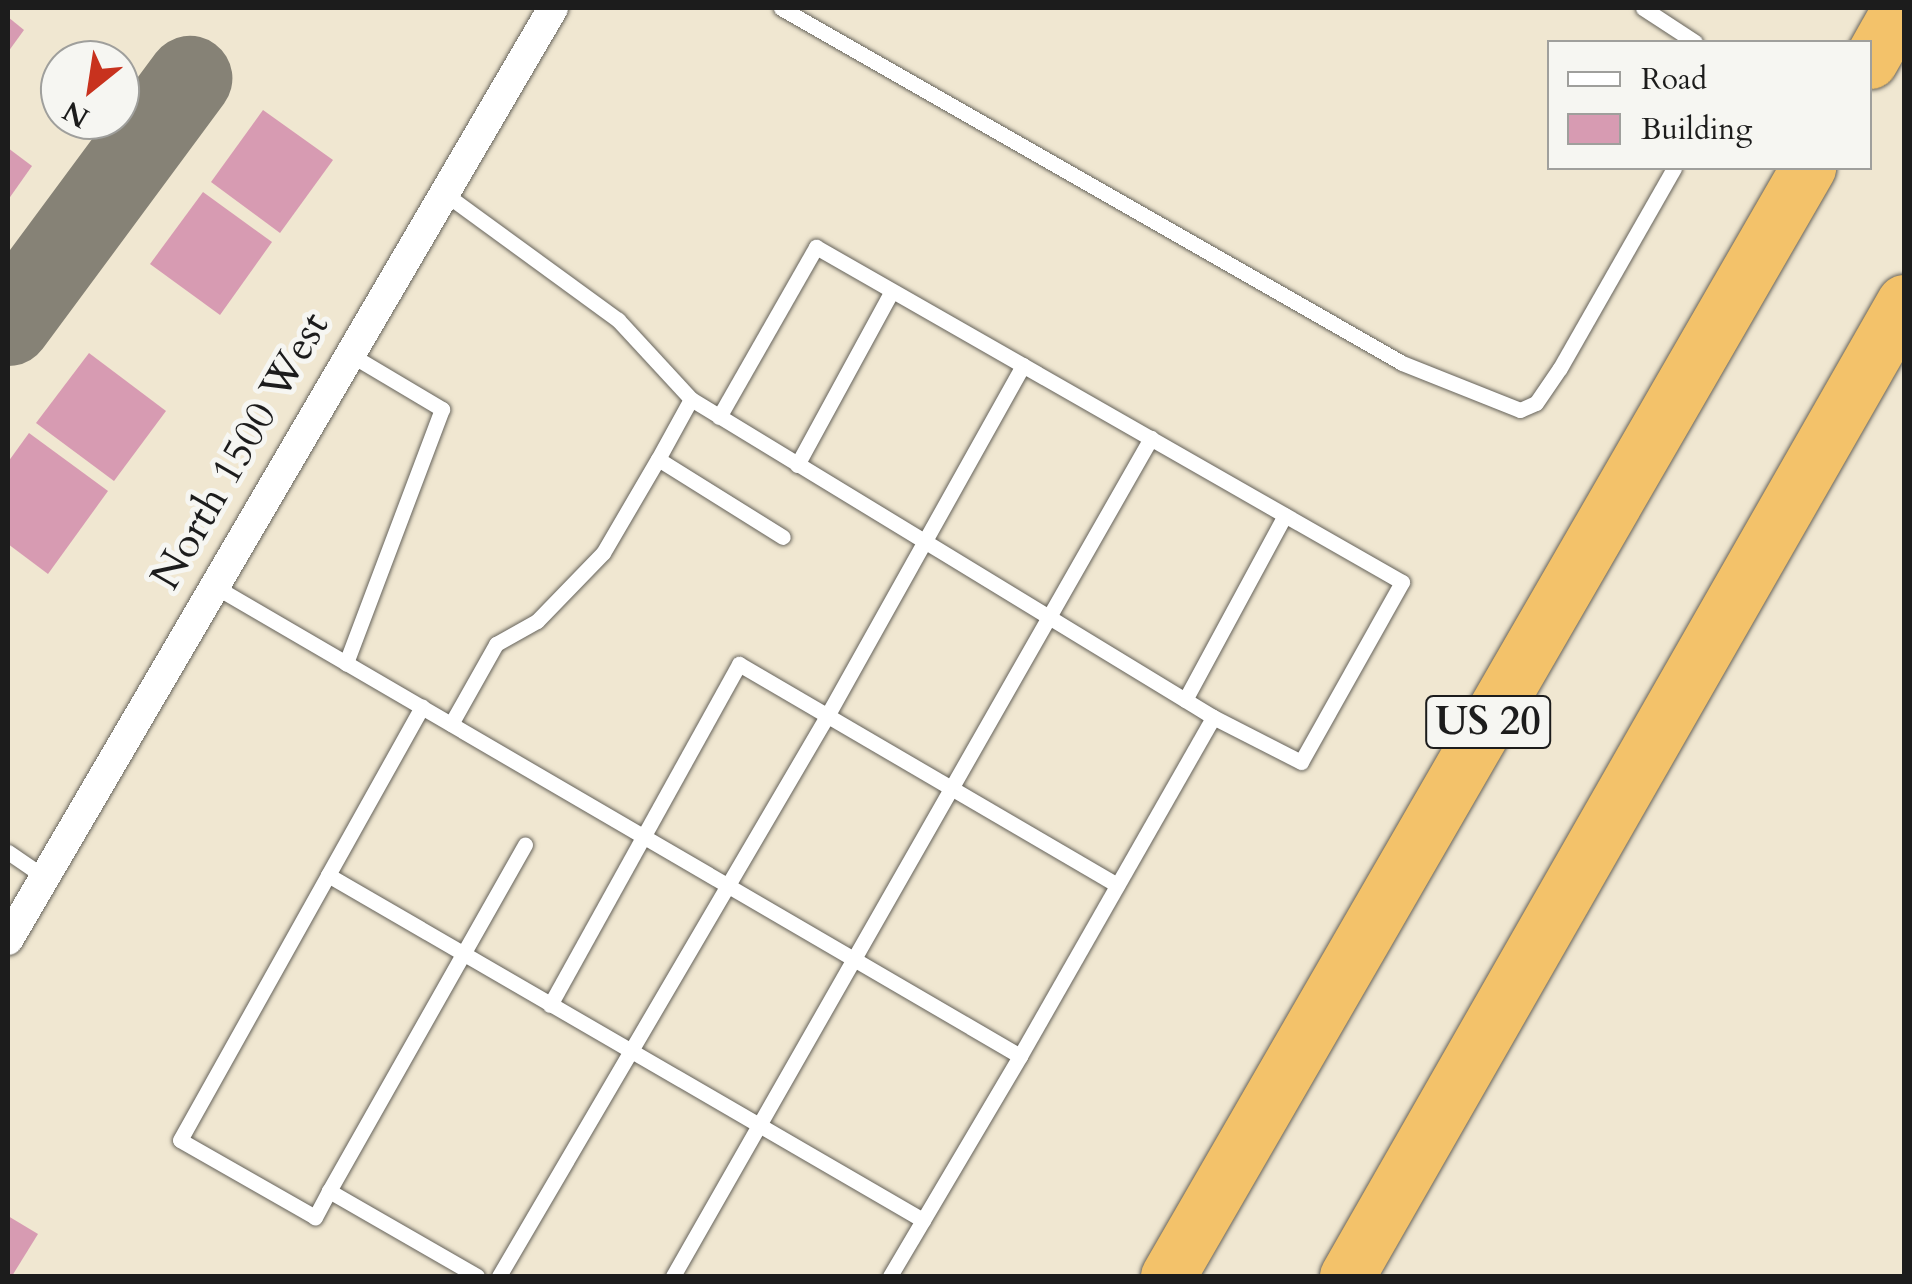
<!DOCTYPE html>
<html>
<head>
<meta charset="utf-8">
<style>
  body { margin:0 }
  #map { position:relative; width:1912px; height:1284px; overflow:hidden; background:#f0e7d1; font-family:Cardo,serif }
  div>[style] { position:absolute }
  .taxiway>* { height:85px; margin:-42.5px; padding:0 42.5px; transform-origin:42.5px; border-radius:42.5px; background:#868276 }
  .building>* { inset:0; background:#d79bb2 }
  .roads { filter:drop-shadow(0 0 2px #66635b) drop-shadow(0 0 2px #66635b) }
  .service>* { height:15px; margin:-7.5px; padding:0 7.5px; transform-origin:7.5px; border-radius:7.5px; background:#fff }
  .minor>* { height:30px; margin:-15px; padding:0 15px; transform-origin:15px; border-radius:15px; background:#fff }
  .motorway>* { height:55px; margin:-27.5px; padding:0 27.5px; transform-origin:27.5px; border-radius:27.5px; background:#f3c26a }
  span { translate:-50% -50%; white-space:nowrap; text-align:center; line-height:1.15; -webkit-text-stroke:10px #f6f6f2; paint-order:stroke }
  .shield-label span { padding:2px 8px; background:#f6f6f2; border:2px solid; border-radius:8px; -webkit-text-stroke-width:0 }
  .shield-label { font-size:40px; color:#1c1c1c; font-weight:700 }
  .street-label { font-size:42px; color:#1c1c1c }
  .frame { position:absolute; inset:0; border:10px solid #1c1c1c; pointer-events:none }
  .legend { position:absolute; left:1547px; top:40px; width:325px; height:130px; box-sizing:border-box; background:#f6f6f2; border:2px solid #9f9f9c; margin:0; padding:12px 18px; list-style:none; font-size:30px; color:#1c1c1c }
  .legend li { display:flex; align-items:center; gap:20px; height:50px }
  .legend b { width:50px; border:2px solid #9f9f9c }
  .north { position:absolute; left:40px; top:40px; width:100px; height:100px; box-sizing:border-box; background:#f6f6f2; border:2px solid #9f9f9c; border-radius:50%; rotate:210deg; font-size:28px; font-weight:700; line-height:40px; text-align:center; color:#1c1c1c }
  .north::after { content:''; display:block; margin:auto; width:35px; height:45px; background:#c8321e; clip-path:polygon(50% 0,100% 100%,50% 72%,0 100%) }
</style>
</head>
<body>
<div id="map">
  <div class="taxiway">
    <i style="left:8px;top:323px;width:305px;rotate:-53.5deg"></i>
  </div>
  <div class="building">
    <i style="clip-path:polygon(8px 17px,24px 30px,8px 52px)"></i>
    <i style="clip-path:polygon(263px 110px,333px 160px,280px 233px,211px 182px)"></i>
    <i style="clip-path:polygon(8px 148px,32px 166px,8px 200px)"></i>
    <i style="clip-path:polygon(203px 192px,272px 242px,220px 315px,150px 264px)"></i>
    <i style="clip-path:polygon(89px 353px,166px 411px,114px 481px,36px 423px)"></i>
    <i style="clip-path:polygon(29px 433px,108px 491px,48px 574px,8px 544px,8px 462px)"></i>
    <i style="clip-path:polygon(8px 1216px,38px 1234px,12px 1276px,8px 1276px)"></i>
  </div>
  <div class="roads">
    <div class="service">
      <i style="left:781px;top:8px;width:715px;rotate:29.75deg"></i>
      <i style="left:1402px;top:363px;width:127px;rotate:21.7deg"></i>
      <i style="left:1520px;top:410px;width:17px;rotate:-24deg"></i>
      <i style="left:1536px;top:403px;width:42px;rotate:-55.6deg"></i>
      <i style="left:1560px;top:368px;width:230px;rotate:-60.3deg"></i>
      <i style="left:1643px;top:8px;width:62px;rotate:33.2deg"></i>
      <i style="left:346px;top:352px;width:112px;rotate:30.7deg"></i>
      <i style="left:442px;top:409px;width:272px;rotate:110.7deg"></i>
      <i style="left:691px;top:399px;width:68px;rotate:118.8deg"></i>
      <i style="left:658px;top:459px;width:147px;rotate:32deg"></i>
      <i style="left:719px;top:417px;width:196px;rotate:-60.3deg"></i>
      <i style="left:816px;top:247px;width:675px;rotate:29.76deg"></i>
      <i style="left:1402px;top:582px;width:206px;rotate:119.3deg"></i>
      <i style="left:1301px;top:762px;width:99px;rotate:-152.9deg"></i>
      <i style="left:797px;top:465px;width:198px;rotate:-61.4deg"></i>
      <i style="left:214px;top:586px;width:933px;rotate:30.25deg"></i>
      <i style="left:1020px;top:1056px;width:390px;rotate:-60.3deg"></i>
      <i style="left:1213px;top:717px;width:611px;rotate:-148.65deg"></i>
      <i style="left:691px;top:399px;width:108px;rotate:-132.7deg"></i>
      <i style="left:618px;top:320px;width:219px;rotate:-143.9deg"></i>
      <i style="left:1185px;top:700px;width:210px;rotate:-61.6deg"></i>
      <i style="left:451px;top:724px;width:92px;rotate:-60.6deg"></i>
      <i style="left:496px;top:644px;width:47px;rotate:-29.3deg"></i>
      <i style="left:537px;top:621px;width:95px;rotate:-45.9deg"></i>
      <i style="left:603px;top:553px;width:109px;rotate:-59.7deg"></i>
      <i style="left:8px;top:852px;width:42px;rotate:34.4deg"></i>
      <i style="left:328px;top:875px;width:193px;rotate:-60.8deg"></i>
      <i style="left:550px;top:1005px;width:390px;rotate:-61deg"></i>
      <i style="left:739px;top:664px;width:438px;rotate:30.3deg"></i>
      <i style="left:329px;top:1191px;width:30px;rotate:118deg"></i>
      <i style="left:315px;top:1217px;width:155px;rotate:-150.3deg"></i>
      <i style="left:180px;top:1140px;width:304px;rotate:-60.8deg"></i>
      <i style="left:328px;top:875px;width:688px;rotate:30.11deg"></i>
      <i style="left:477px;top:1276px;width:171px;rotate:-150.1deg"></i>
      <i style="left:329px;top:1191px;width:398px;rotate:-60.5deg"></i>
      <i style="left:499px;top:1276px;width:649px;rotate:-59.64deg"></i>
      <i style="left:827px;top:716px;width:402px;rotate:-60.8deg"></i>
      <i style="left:673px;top:1276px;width:965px;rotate:-60.3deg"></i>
      <i style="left:890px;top:1276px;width:256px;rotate:-59.4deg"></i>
    </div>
    <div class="minor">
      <i style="left:8px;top:940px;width:1080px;rotate:-59.68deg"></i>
    </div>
    <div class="motorway">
      <i style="left:1870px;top:61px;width:61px;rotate:-60.5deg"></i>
      <i style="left:1168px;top:1276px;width:1280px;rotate:-59.99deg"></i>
      <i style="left:1347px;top:1276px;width:1122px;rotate:-60.24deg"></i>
    </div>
  </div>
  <div class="shield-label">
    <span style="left:1488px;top:722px">US 20</span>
  </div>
  <div class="street-label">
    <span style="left:240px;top:451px;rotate:-60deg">North 1500 West</span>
  </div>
  <div class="frame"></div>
  <ul class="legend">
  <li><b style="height:12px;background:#fff"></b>Road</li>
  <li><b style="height:28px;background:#d79bb2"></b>Building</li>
  </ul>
  <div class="north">N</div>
</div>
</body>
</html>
